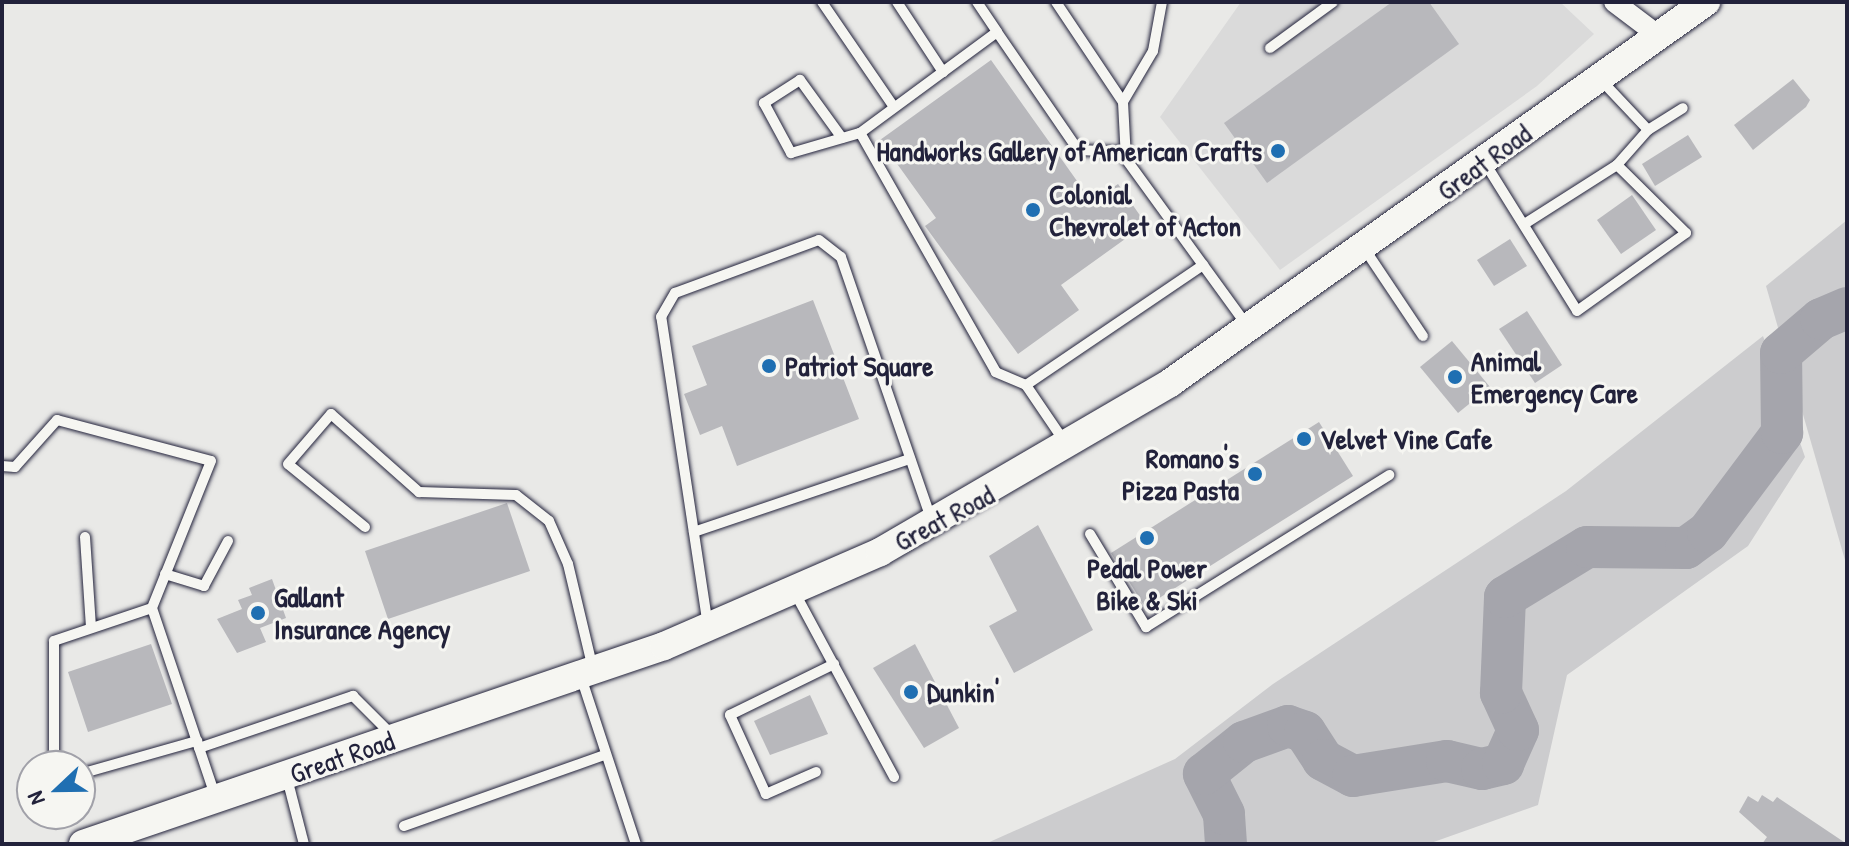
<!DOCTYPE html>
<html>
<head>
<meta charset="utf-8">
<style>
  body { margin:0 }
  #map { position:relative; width:1849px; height:846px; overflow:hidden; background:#e9e9e7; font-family:"Patrick Hand",sans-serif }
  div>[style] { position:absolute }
  .built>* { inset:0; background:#dadada }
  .green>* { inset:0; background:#ccccce }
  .river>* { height:42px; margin:-21px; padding:0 21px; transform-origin:21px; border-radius:21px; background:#a5a5ac }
  .building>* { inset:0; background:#b8b8bc }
  .roads { filter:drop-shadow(0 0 2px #22223b) drop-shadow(0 0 2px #22223b) }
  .lane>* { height:10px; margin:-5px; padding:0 5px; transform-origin:5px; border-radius:5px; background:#f6f6f2 }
  .street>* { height:20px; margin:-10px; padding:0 10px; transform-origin:10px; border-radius:10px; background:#f6f6f2 }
  .secondary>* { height:28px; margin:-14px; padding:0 14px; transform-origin:14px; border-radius:14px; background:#f6f6f2 }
  .dots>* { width:22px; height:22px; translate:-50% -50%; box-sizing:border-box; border:4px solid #f6f6f2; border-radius:50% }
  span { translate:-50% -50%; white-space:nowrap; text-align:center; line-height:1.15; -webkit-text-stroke:6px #f6f6f2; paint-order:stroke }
  .poi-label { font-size:28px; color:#22223b; font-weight:700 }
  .right { translate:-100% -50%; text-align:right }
  .left { translate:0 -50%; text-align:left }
  .street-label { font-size:28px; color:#22223b }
  .frame { position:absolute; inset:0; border:4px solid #22223b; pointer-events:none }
  .north { position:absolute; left:16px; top:750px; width:80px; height:80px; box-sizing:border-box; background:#f6f6f2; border:2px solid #a1a1a9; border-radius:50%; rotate:248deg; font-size:22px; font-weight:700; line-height:32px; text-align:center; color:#22223b }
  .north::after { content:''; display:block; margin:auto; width:28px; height:36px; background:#1f6fb2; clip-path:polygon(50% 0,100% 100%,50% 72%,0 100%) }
</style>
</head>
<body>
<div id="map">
  <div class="built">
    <i style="clip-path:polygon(1241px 2px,1560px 2px,1594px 34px,1537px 86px,1280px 270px,1160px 117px)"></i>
  </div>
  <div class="green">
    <i style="clip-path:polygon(1847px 220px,1847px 567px,1766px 286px)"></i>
    <i style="clip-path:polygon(1763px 336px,1805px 457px,1748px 546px,1567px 675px,1538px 805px,1428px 844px,985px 844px,1175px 759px,1273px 684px,1566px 491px)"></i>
  </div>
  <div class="river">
    <i style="left:1226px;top:844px;width:30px;rotate:-94deg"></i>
    <i style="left:1224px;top:814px;width:45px;rotate:-116.6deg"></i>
    <i style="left:1204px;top:774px;width:51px;rotate:-38.7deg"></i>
    <i style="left:1244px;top:742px;width:47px;rotate:-20deg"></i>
    <i style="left:1288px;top:726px;width:18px;rotate:19deg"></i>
    <i style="left:1305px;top:732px;width:33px;rotate:57deg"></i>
    <i style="left:1323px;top:760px;width:34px;rotate:28deg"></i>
    <i style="left:1353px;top:776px;width:95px;rotate:-9.1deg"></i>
    <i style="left:1447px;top:761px;width:36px;rotate:13deg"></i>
    <i style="left:1482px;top:769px;width:22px;rotate:-13deg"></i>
    <i style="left:1503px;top:764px;width:37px;rotate:-66deg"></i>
    <i style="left:1518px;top:730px;width:41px;rotate:-114.7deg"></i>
    <i style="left:1501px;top:693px;width:96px;rotate:-87.6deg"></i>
    <i style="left:1505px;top:597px;width:96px;rotate:-31.4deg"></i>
    <i style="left:1587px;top:547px;width:99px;rotate:0.6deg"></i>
    <i style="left:1686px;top:548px;width:27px;rotate:-36deg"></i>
    <i style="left:1708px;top:532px;width:124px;rotate:-53.2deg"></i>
    <i style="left:1782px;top:433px;width:80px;rotate:-90.7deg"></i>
    <i style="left:1781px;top:353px;width:52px;rotate:-40.4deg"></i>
    <i style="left:1821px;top:319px;width:28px;rotate:-23deg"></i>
  </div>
  <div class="building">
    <i style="clip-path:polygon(1392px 2px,1429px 2px,1459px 44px,1267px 183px,1224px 123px)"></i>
    <i style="clip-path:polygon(991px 60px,1092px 202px,1118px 184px,1146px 224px,1061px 285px,1079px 310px,1018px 354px,925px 226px,936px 218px,880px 140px)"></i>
    <i style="clip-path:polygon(1793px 79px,1810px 100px,1806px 107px,1753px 150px,1734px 125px)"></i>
    <i style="clip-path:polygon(1688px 135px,1702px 157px,1655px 186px,1642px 164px)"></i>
    <i style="clip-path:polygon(1632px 195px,1656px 230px,1621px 254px,1597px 220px)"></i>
    <i style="clip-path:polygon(1510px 239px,1527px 266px,1494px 286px,1477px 260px)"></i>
    <i style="clip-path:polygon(813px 300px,859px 419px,737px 466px,722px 426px,700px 435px,684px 394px,707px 385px,692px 346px)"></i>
    <i style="clip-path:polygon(1527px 311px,1562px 365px,1535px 383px,1499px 329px)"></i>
    <i style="clip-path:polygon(1452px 341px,1490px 387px,1458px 413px,1420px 367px)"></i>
    <i style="clip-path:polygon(1319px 422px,1353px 476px,1145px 607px,1111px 553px)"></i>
    <i style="clip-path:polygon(507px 503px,530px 571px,388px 619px,365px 551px)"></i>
    <i style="clip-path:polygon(1038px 525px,1093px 630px,1014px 673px,989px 626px,1017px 611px,989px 556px)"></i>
    <i style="clip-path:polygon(272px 579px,286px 618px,260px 628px,266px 642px,237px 653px,217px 619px,242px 609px,238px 600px,252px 595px,249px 588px)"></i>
    <i style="clip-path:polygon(151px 644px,172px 704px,88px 732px,68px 672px)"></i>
    <i style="clip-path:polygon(915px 644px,959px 728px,924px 748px,873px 668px)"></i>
    <i style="clip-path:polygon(810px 695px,828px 734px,770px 755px,754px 721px)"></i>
    <i style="clip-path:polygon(1762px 795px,1773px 802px,1777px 797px,1847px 844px,1762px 844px,1767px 837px,1739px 812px,1748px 796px,1758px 802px)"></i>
  </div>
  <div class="roads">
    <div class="lane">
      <i style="left:822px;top:2px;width:127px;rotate:55.6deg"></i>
      <i style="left:897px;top:2px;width:84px;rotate:56.7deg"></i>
      <i style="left:977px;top:2px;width:36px;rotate:56deg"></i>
      <i style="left:1056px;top:2px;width:120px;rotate:56.2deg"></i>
      <i style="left:1162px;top:2px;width:50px;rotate:100.4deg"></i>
      <i style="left:1153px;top:51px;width:59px;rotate:120.5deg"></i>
      <i style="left:1123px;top:102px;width:57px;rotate:87deg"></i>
      <i style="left:1126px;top:159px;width:208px;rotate:54deg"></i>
      <i style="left:1270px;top:48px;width:78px;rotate:-36.1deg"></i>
      <i style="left:1600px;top:79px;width:70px;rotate:46.7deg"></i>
      <i style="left:842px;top:138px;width:72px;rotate:-125.9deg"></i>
      <i style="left:800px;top:80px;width:43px;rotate:147.4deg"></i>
      <i style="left:764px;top:103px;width:57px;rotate:61.6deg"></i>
      <i style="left:791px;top:153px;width:72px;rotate:-16.2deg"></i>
      <i style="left:1485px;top:163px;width:174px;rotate:58.1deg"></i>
      <i style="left:1577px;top:311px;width:134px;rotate:-35.6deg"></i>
      <i style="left:1686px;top:233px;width:97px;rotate:-135.4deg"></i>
      <i style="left:1526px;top:223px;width:108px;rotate:-32.5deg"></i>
      <i style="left:1617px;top:165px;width:47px;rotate:-48.5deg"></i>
      <i style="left:1648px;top:130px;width:41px;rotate:-32.2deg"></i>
      <i style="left:1364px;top:248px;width:106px;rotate:56.2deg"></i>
      <i style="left:1026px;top:385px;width:33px;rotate:-157deg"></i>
      <i style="left:996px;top:372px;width:275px;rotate:-119.6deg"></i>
      <i style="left:860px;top:133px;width:170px;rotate:-36.4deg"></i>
      <i style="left:997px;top:32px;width:143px;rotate:55.5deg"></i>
      <i style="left:1078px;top:150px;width:48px;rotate:2.4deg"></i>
      <i style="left:1064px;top:441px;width:68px;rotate:-124.2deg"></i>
      <i style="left:1026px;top:385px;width:214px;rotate:-34.1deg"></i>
      <i style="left:2px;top:466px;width:13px;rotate:4deg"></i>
      <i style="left:15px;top:467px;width:63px;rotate:-48.2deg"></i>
      <i style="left:57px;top:420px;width:159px;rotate:14.9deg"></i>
      <i style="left:211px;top:461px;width:158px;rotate:111.9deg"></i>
      <i style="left:365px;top:527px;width:99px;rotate:-140.7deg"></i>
      <i style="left:288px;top:464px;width:66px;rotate:-49.3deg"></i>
      <i style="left:331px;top:414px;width:118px;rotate:41.6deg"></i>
      <i style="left:419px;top:492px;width:97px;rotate:1.8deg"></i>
      <i style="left:516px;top:495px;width:42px;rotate:38.2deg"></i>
      <i style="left:549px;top:521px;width:47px;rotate:66.2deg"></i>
      <i style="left:568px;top:564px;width:108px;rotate:76.6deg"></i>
      <i style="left:694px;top:532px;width:228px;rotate:-18.7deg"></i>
      <i style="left:1090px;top:534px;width:109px;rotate:58.9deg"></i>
      <i style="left:1146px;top:627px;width:287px;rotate:-32deg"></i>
      <i style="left:85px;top:537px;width:91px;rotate:86.2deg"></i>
      <i style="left:165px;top:574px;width:41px;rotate:17.1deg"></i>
      <i style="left:204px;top:586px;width:51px;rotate:-61.9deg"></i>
      <i style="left:795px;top:593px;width:209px;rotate:61.7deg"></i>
      <i style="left:708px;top:626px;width:313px;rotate:-98.6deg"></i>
      <i style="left:661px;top:317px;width:28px;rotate:-60deg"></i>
      <i style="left:675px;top:293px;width:153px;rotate:-20.2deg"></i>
      <i style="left:819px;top:240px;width:28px;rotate:38deg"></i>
      <i style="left:841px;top:257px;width:279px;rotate:71deg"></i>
      <i style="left:581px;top:677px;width:176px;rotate:71.8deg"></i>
      <i style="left:199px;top:748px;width:163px;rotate:-18.7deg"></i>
      <i style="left:353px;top:696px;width:55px;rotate:45deg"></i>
      <i style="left:54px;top:766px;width:125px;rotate:-90deg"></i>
      <i style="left:54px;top:641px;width:103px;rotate:-18.6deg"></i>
      <i style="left:152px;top:608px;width:200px;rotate:71.4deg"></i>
      <i style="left:816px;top:772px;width:55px;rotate:156.3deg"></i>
      <i style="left:766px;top:794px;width:87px;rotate:-114.5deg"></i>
      <i style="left:730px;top:715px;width:116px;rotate:-26.1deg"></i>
      <i style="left:80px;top:774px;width:122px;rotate:-15.8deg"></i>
      <i style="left:287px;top:778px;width:68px;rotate:75.6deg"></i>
      <i style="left:404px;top:826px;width:210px;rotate:-19.5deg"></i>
    </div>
    <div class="street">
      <i style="left:1614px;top:2px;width:56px;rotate:37.1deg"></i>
    </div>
    <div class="secondary">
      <i style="left:83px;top:844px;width:614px;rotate:-18.82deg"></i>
      <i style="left:664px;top:646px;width:236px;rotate:-23.5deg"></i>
      <i style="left:880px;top:552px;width:336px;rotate:-30.2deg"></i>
      <i style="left:1170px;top:383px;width:658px;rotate:-35.41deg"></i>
    </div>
  </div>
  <div class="dots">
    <i style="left:1278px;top:151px;background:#1f6fb2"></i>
    <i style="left:1033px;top:210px;background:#1f6fb2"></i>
    <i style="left:769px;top:366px;background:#1f6fb2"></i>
    <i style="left:1455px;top:377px;background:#1f6fb2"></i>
    <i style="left:1304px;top:439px;background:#1f6fb2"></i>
    <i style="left:1255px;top:474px;background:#1f6fb2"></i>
    <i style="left:1147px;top:538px;background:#1f6fb2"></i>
    <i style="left:258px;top:613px;background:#1f6fb2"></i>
    <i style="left:911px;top:692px;background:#1f6fb2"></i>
  </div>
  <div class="poi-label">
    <span class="right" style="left:1262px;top:151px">Handworks Gallery of American Crafts</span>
    <span class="left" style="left:1049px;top:210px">Colonial<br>Chevrolet of Acton</span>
    <span class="left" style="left:1471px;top:377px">Animal<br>Emergency Care</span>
    <span class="left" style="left:785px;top:366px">Patriot Square</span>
    <span class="left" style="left:1320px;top:439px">Velvet Vine Cafe</span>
    <span class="right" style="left:1239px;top:474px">Romano's<br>Pizza Pasta</span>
    <span style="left:1147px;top:584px">Pedal Power<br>Bike &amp; Ski</span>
    <span class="left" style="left:274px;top:613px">Gallant<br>Insurance Agency</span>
    <span class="left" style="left:927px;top:692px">Dunkin'</span>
  </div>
  <div class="street-label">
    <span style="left:1484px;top:162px;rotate:-36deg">Great Road</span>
    <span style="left:944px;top:518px;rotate:-28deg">Great Road</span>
    <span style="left:342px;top:757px;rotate:-19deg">Great Road</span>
  </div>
  <div class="frame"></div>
  <div class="north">N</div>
</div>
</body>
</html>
